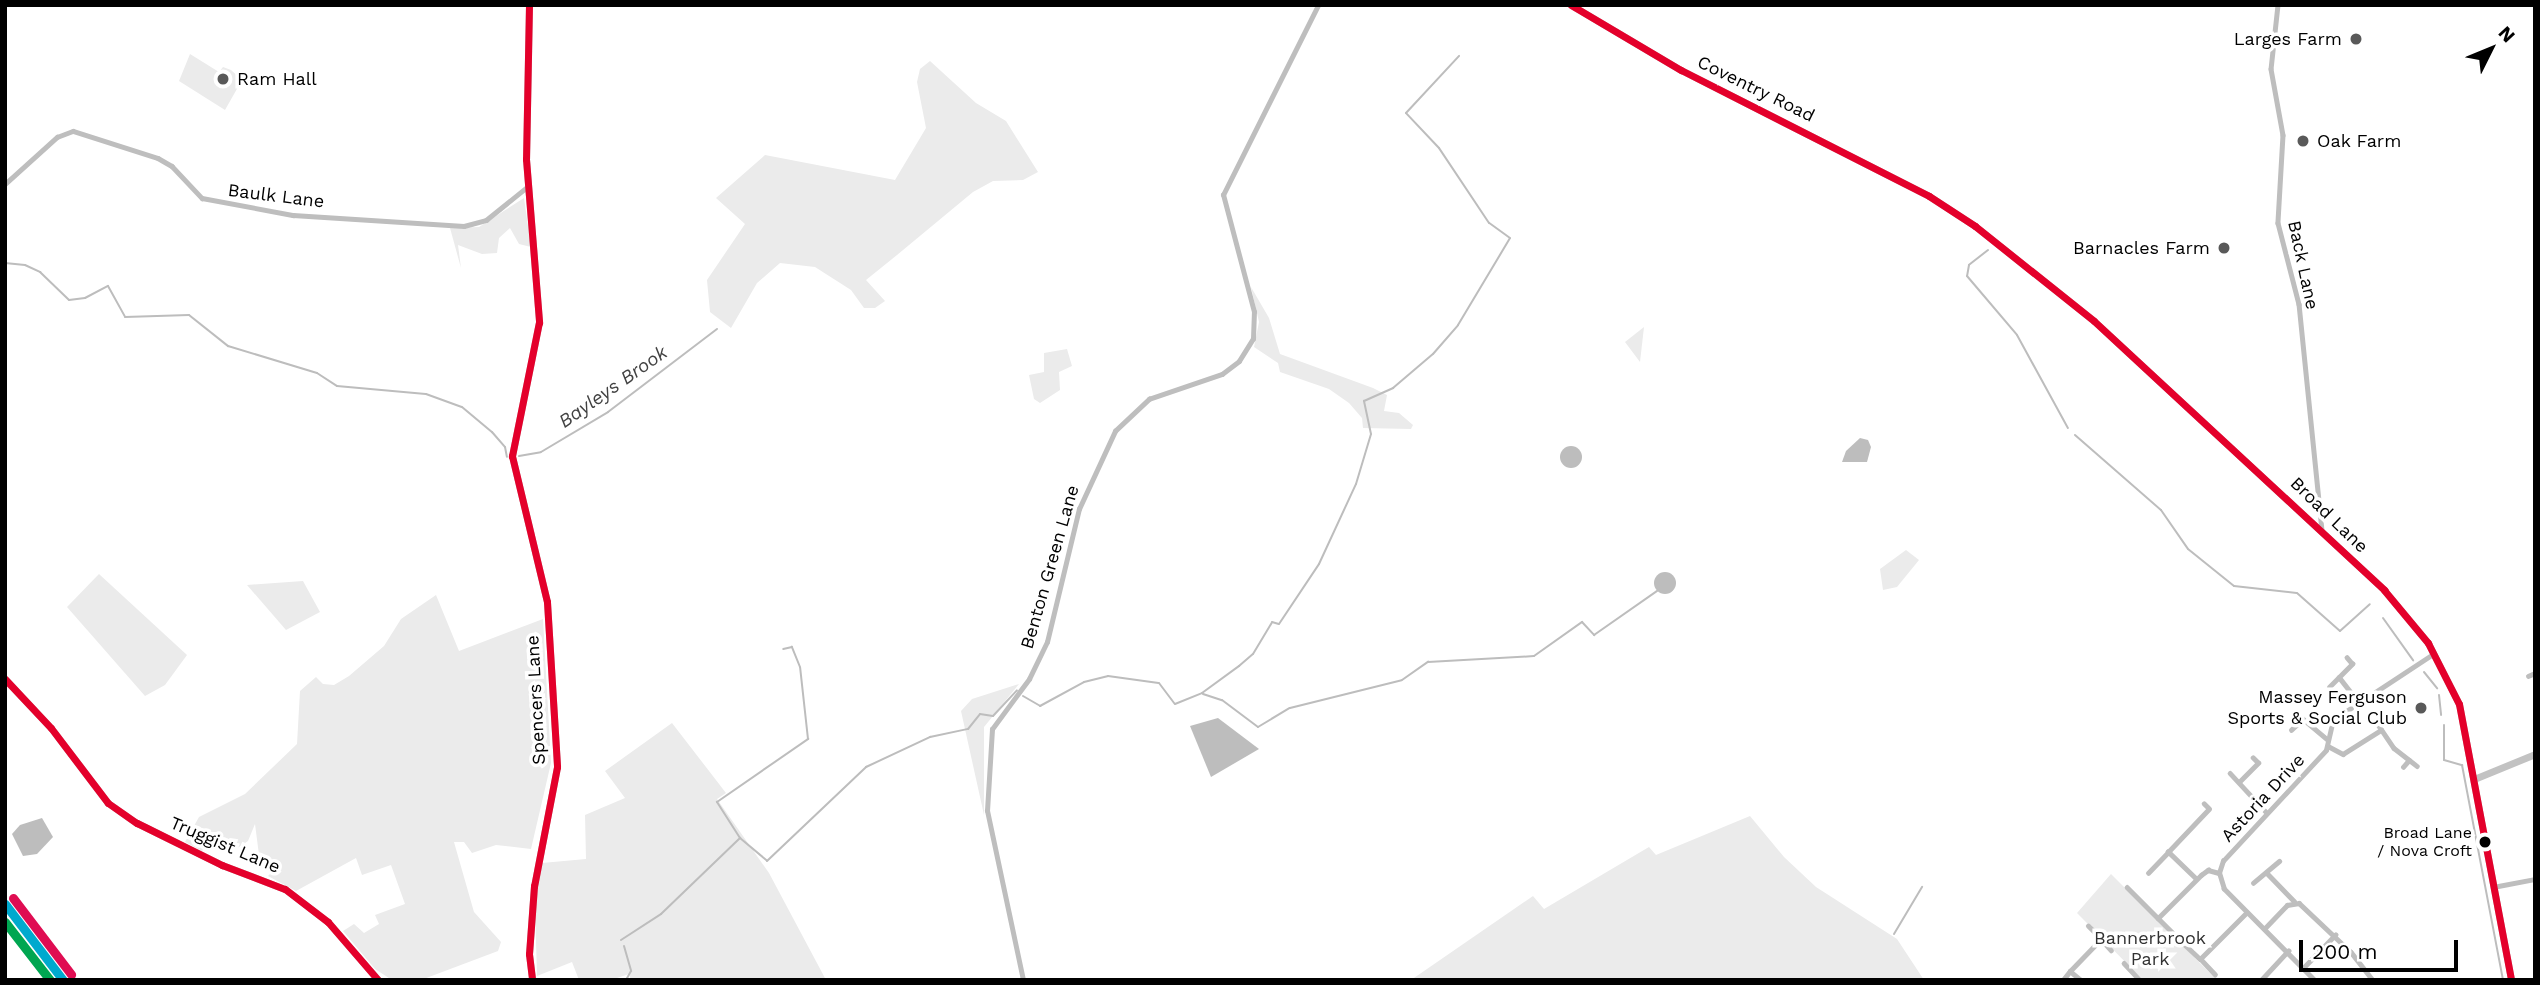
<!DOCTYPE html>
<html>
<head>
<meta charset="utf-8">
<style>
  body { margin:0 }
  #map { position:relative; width:2540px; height:985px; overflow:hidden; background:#fff; font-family:"Work Sans",sans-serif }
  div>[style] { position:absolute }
  .green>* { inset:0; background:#ebebeb }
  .water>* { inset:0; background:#bdbdbd }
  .round { border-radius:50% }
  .stream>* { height:2px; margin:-1px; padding:0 1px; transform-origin:1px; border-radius:1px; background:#bdbdbd }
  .street>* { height:4.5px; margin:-2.25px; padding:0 2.25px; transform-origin:2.25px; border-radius:2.25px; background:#bebebe }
  .secondary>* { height:7px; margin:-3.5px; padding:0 3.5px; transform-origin:3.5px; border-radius:3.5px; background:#c2c2c2 }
  .bus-1>* { height:7px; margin:-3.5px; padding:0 3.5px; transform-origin:3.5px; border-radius:3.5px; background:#e4002b }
  .rail-1>* { height:9px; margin:-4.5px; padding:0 4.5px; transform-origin:4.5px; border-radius:4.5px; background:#00a9ce }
  .rail-2>* { height:9px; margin:-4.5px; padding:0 4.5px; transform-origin:4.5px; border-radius:4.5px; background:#00a651 }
  .rail-3>* { height:9px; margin:-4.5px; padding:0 4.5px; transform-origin:4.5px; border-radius:4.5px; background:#df0d52 }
  .dots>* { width:19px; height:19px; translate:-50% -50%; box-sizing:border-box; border:4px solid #fff; border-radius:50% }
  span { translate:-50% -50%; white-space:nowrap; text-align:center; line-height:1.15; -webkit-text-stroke:7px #fff; paint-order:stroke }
  .bus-label { font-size:16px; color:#000 }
  .right { translate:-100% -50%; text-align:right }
  .poi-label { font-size:18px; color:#000 }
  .left { translate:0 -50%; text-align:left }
  .street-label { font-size:18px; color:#000 }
  .park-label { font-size:18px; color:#313131 }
  .water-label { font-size:19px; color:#424242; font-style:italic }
  .frame { position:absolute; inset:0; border:7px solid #000; pointer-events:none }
  .north { position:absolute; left:2456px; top:14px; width:70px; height:70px; -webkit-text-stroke:5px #fff; paint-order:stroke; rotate:47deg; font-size:19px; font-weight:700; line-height:28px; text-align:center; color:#000 }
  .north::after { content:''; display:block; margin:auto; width:24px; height:32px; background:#000; clip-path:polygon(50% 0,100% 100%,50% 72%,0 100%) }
  .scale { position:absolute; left:2299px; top:940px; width:159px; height:32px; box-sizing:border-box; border:4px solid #000; border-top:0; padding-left:9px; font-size:21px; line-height:24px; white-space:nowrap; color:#000; -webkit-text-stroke:5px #fff; paint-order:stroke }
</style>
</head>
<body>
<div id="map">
  <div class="green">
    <i style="clip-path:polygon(190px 54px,219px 72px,223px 67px,231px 70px,242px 80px,225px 110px,179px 81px)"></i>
    <i style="clip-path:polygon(930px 61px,976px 103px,1006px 121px,1038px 172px,1023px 180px,993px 181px,973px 192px,897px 255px,866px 280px,885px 301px,875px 308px,864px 308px,851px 290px,815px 267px,780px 263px,757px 283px,731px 328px,710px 312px,707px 280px,745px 224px,716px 198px,765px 155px,895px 180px,926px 128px,917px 82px,920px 69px)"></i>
    <i style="clip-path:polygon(524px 198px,531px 247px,519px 244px,510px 228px,499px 238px,497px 253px,482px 254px,458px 245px,461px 268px,450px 228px,479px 227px)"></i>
    <i style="clip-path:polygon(1251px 287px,1269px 318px,1280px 354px,1373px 388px,1387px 395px,1384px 411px,1399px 413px,1413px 425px,1411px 429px,1363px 428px,1362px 418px,1349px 403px,1329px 389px,1280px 372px,1278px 363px,1254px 347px,1259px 322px)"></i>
    <i style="clip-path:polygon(1644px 327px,1640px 362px,1625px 342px)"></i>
    <i style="clip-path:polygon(1067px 349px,1072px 366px,1059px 372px,1060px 390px,1040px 403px,1034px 399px,1029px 375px,1044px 372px,1044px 353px)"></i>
    <i style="clip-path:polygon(1906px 550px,1919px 560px,1897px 587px,1883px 590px,1880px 569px)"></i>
    <i style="clip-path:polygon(99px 574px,187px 655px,165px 685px,145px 696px,67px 607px)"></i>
    <i style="clip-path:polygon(303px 581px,320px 612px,286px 630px,247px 585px)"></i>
    <i style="clip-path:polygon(436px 595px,459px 651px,543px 619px,551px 763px,531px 849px,496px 845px,472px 853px,464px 842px,454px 842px,474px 912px,501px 942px,498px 951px,421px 980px,392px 980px,375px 969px,343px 931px,354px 924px,364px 933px,379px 924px,375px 915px,405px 904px,391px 865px,362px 875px,356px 858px,296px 891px,268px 876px,272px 872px,259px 855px,255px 824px,248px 841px,236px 849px,214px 832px,202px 851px,185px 842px,199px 817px,245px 794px,297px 744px,300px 691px,316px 677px,323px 684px,334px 685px,349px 676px,384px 646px,401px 619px)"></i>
    <i style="clip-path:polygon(1019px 684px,984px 727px,984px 815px,961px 711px,972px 699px)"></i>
    <i style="clip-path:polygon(672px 723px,726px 793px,717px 799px,769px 873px,826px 980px,631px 980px,629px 974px,611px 980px,579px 980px,572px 962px,537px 976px,535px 906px,542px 863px,586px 859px,585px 815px,625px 798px,605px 771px)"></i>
    <i style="clip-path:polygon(1750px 816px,1784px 857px,1816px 887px,1897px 939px,1924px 980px,1411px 980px,1533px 896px,1544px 909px,1649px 847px,1656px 855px)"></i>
    <i style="clip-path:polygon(2111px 874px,2217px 980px,2143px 980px,2077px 913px)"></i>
  </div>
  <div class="water">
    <i style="clip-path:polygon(1860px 438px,1868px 440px,1871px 447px,1867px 462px,1842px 462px,1846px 451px)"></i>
    <i class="round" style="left:1560px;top:446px;width:22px;height:22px"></i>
    <i class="round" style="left:1654px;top:572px;width:22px;height:22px"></i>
    <i style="clip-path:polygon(1218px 718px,1259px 749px,1211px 777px,1190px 726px)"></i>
    <i style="clip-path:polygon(42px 818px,53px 837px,37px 854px,23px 856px,12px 834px,20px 825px)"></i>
  </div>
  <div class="stream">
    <i style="left:1988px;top:250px;width:24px;rotate:142deg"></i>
    <i style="left:1969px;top:265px;width:11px;rotate:100deg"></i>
    <i style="left:1967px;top:276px;width:77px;rotate:49.7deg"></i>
    <i style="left:2017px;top:335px;width:106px;rotate:61.3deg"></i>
    <i style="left:5px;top:263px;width:20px;rotate:6deg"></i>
    <i style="left:25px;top:265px;width:17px;rotate:25deg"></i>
    <i style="left:40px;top:272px;width:40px;rotate:44deg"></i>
    <i style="left:69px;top:300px;width:16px;rotate:-7deg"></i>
    <i style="left:85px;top:298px;width:26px;rotate:-28deg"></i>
    <i style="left:108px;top:286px;width:35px;rotate:61deg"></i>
    <i style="left:125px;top:317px;width:64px;rotate:-1.8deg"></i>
    <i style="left:189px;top:315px;width:50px;rotate:38.5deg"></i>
    <i style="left:228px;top:346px;width:93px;rotate:16.9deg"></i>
    <i style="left:317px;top:373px;width:24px;rotate:33deg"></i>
    <i style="left:337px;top:386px;width:89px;rotate:5.1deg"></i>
    <i style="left:426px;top:394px;width:38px;rotate:20deg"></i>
    <i style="left:462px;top:407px;width:39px;rotate:40deg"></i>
    <i style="left:492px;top:432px;width:20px;rotate:49deg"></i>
    <i style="left:505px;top:447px;width:10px;rotate:79deg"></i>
    <i style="left:2075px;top:435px;width:114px;rotate:41.1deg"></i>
    <i style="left:2161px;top:510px;width:47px;rotate:55.3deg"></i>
    <i style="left:2188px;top:549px;width:59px;rotate:38.8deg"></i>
    <i style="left:2234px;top:586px;width:63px;rotate:6.3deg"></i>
    <i style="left:2297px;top:593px;width:57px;rotate:41.5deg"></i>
    <i style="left:2340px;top:631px;width:40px;rotate:-42deg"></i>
    <i style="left:519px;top:456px;width:22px;rotate:-10deg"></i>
    <i style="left:541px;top:452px;width:78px;rotate:-30.8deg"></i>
    <i style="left:608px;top:412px;width:137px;rotate:-37.3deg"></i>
    <i style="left:2383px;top:618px;width:52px;rotate:54.5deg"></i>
    <i style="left:2424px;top:672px;width:21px;rotate:51deg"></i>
    <i style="left:1203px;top:694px;width:20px;rotate:18deg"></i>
    <i style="left:1222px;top:700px;width:45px;rotate:36.9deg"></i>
    <i style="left:1258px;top:727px;width:37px;rotate:-31deg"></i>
    <i style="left:1290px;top:708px;width:115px;rotate:-14deg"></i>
    <i style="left:1402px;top:680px;width:32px;rotate:-35deg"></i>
    <i style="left:1428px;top:662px;width:106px;rotate:-3.2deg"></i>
    <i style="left:1534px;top:656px;width:59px;rotate:-35.3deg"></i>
    <i style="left:1582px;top:622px;width:18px;rotate:47deg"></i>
    <i style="left:1594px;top:635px;width:77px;rotate:-34.9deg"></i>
    <i style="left:2439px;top:695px;width:20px;rotate:84deg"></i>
    <i style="left:1023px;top:696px;width:20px;rotate:30deg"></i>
    <i style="left:1040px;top:706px;width:50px;rotate:-28.6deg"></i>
    <i style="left:1084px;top:682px;width:25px;rotate:-14deg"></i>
    <i style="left:1108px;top:676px;width:51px;rotate:7.8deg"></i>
    <i style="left:1159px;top:683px;width:26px;rotate:53deg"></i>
    <i style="left:1175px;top:704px;width:29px;rotate:-22deg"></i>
    <i style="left:1202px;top:693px;width:46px;rotate:-36.1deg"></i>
    <i style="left:1239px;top:666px;width:18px;rotate:-41deg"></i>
    <i style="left:1253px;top:654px;width:37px;rotate:-59deg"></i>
    <i style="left:1272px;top:622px;width:7px;rotate:16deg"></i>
    <i style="left:1279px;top:624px;width:72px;rotate:-56.3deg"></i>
    <i style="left:1319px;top:564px;width:88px;rotate:-65.2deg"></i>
    <i style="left:1356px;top:484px;width:52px;rotate:-73.3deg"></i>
    <i style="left:1371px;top:434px;width:34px;rotate:-102deg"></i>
    <i style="left:1364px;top:401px;width:32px;rotate:-24deg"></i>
    <i style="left:1393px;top:388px;width:52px;rotate:-40.4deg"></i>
    <i style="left:1433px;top:354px;width:38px;rotate:-49deg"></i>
    <i style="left:1458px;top:325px;width:101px;rotate:-59.1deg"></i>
    <i style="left:1510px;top:238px;width:26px;rotate:-144deg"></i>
    <i style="left:1489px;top:223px;width:90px;rotate:-123.7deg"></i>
    <i style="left:1439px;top:148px;width:48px;rotate:-133.3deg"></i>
    <i style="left:1406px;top:113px;width:78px;rotate:-47.1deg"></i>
    <i style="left:2444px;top:725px;width:35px;rotate:90deg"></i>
    <i style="left:2444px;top:760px;width:19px;rotate:16deg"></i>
    <i style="left:2462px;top:765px;width:219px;rotate:79.2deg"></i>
    <i style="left:740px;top:838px;width:43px;rotate:-122.6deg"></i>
    <i style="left:717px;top:802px;width:111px;rotate:-34.7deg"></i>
    <i style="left:808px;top:739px;width:72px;rotate:-96.3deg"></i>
    <i style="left:800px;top:667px;width:22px;rotate:-112deg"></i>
    <i style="left:792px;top:647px;width:9px;rotate:167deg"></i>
    <i style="left:1894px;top:934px;width:55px;rotate:-59.2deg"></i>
    <i style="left:621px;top:940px;width:48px;rotate:-33deg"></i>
    <i style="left:661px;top:914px;width:110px;rotate:-43.9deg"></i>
    <i style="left:740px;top:838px;width:35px;rotate:40deg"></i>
    <i style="left:767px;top:861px;width:137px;rotate:-43.5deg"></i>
    <i style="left:866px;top:767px;width:71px;rotate:-25.1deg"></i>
    <i style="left:930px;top:737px;width:39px;rotate:-12deg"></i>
    <i style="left:968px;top:729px;width:19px;rotate:-51deg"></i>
    <i style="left:980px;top:714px;width:13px;rotate:9deg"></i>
    <i style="left:993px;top:716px;width:35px;rotate:-47deg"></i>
    <i style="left:624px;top:946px;width:26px;rotate:74deg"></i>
    <i style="left:631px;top:971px;width:10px;rotate:119deg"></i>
  </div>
  <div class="street">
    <i style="left:2278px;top:5px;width:64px;rotate:96.2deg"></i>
    <i style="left:2271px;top:69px;width:67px;rotate:79.7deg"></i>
    <i style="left:2283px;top:135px;width:88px;rotate:93.3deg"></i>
    <i style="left:2278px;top:223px;width:84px;rotate:75.5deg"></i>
    <i style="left:2299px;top:304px;width:228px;rotate:84.2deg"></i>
    <i style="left:5px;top:184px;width:70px;rotate:-42.1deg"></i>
    <i style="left:57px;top:137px;width:17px;rotate:-21deg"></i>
    <i style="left:73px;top:131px;width:89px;rotate:17.6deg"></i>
    <i style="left:158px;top:158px;width:16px;rotate:30deg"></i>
    <i style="left:172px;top:166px;width:44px;rotate:46.8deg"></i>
    <i style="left:202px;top:198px;width:93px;rotate:10.6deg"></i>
    <i style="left:293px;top:215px;width:171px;rotate:3.7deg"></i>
    <i style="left:464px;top:226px;width:23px;rotate:-15deg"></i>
    <i style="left:486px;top:220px;width:53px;rotate:-38.8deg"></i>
    <i style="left:2528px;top:676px;width:8px;rotate:-23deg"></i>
    <i style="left:2339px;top:677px;width:33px;rotate:52deg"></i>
    <i style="left:2329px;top:687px;width:33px;rotate:-45deg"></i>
    <i style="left:2352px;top:664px;width:8px;rotate:-130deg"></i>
    <i style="left:2377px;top:723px;width:30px;rotate:56deg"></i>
    <i style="left:2394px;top:748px;width:29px;rotate:38deg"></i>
    <i style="left:2291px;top:730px;width:16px;rotate:-43deg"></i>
    <i style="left:2303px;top:719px;width:31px;rotate:40deg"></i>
    <i style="left:2328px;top:746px;width:17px;rotate:28deg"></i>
    <i style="left:2343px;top:754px;width:45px;rotate:-32.3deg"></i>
    <i style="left:2403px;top:767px;width:9px;rotate:-49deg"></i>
    <i style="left:2230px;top:773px;width:54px;rotate:47.2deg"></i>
    <i style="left:2239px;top:782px;width:27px;rotate:-45deg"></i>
    <i style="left:2258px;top:763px;width:7px;rotate:-135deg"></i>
    <i style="left:2148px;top:873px;width:29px;rotate:-46deg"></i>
    <i style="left:2267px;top:873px;width:39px;rotate:46deg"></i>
    <i style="left:2196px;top:879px;width:39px;rotate:-136deg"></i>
    <i style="left:2168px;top:852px;width:59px;rotate:-46.4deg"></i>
    <i style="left:2209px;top:809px;width:7px;rotate:-135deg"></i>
    <i style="left:2253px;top:883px;width:34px;rotate:-40deg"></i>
    <i style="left:2127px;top:887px;width:44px;rotate:45deg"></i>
    <i style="left:2158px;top:918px;width:61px;rotate:-45deg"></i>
    <i style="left:2201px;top:875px;width:9px;rotate:-36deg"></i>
    <i style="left:2208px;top:870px;width:11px;rotate:15deg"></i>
    <i style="left:2493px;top:887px;width:43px;rotate:-10.8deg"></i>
    <i style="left:2158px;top:918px;width:24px;rotate:45deg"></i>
    <i style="left:2264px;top:929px;width:33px;rotate:-46deg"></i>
    <i style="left:2287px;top:905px;width:12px;rotate:-9deg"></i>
    <i style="left:2299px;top:903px;width:71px;rotate:43.3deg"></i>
    <i style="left:2351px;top:952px;width:36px;rotate:52deg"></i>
    <i style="left:2101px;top:939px;width:15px;rotate:48deg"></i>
    <i style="left:2183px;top:943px;width:23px;rotate:43deg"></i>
    <i style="left:2124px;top:963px;width:23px;rotate:47deg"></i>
    <i style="left:2304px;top:967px;width:45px;rotate:-45.9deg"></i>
    <i style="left:2070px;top:971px;width:45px;rotate:-45.9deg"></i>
    <i style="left:2101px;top:939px;width:18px;rotate:-135deg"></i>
    <i style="left:2215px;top:975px;width:22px;rotate:-133deg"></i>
    <i style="left:2200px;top:959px;width:66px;rotate:-45deg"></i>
    <i style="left:1023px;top:980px;width:173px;rotate:-102deg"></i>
    <i style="left:987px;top:811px;width:82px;rotate:-86.5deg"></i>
    <i style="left:992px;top:729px;width:62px;rotate:-53.5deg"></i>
    <i style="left:1029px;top:679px;width:41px;rotate:-64.1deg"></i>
    <i style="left:1047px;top:642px;width:137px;rotate:-76.5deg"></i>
    <i style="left:1079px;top:509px;width:86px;rotate:-65.2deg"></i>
    <i style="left:1115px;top:431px;width:47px;rotate:-43.3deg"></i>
    <i style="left:1149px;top:399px;width:77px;rotate:-18.9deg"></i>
    <i style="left:1222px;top:374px;width:21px;rotate:-37deg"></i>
    <i style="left:1239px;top:361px;width:26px;rotate:-58deg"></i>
    <i style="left:1253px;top:339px;width:27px;rotate:-88deg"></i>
    <i style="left:1254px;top:312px;width:121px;rotate:-104.8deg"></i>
    <i style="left:1223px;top:195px;width:212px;rotate:-63.4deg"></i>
    <i style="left:2063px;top:980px;width:11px;rotate:-52deg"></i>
    <i style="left:2070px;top:971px;width:14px;rotate:39deg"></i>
    <i style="left:2261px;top:980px;width:40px;rotate:-47deg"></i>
    <i style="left:2314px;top:980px;width:128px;rotate:-134.7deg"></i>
    <i style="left:2224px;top:889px;width:17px;rotate:-107deg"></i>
    <i style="left:2219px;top:873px;width:13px;rotate:-72deg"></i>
    <i style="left:2223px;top:861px;width:151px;rotate:-47.1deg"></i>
    <i style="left:2326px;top:750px;width:27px;rotate:-77deg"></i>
    <i style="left:2332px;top:724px;width:11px;rotate:-49deg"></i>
    <i style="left:2339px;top:716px;width:113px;rotate:-33.4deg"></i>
  </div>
  <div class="secondary">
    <i style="left:529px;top:5px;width:154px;rotate:91.1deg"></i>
    <i style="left:526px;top:159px;width:164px;rotate:85.4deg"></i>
    <i style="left:539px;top:322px;width:137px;rotate:101.4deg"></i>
    <i style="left:512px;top:456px;width:150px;rotate:76.5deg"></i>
    <i style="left:547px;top:602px;width:165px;rotate:86.5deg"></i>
    <i style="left:557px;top:767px;width:121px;rotate:100.9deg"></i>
    <i style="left:534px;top:886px;width:68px;rotate:94.2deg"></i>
    <i style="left:529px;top:954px;width:26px;rotate:83deg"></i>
    <i style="left:1571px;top:5px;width:128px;rotate:30.6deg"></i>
    <i style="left:1681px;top:70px;width:278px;rotate:26.9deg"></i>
    <i style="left:1929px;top:196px;width:55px;rotate:33.1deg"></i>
    <i style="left:1975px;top:226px;width:152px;rotate:38.6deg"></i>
    <i style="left:2094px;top:321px;width:396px;rotate:42.8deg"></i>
    <i style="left:2384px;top:590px;width:69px;rotate:50.3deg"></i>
    <i style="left:2428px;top:643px;width:68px;rotate:63.1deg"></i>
    <i style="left:2459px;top:704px;width:281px;rotate:79.3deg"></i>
    <i style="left:5px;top:679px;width:67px;rotate:46.8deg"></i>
    <i style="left:51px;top:728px;width:94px;rotate:52.8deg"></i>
    <i style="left:108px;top:803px;width:35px;rotate:35deg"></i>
    <i style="left:137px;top:823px;width:95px;rotate:26.3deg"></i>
    <i style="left:222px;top:865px;width:67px;rotate:20.9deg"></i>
    <i style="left:285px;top:889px;width:54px;rotate:37.5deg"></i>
    <i style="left:328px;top:922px;width:77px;rotate:49.2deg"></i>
    <i style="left:2474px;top:779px;width:66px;rotate:-22.3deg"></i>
  </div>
  <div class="bus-1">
    <i style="left:529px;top:5px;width:154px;rotate:91.1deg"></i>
    <i style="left:526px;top:159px;width:164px;rotate:85.4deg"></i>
    <i style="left:539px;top:322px;width:137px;rotate:101.4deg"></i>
    <i style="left:512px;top:456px;width:150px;rotate:76.5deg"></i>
    <i style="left:547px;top:602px;width:165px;rotate:86.5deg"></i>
    <i style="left:557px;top:767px;width:121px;rotate:100.9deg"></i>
    <i style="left:534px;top:886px;width:68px;rotate:94.2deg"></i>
    <i style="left:529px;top:954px;width:26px;rotate:83deg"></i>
    <i style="left:1571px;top:5px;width:128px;rotate:30.6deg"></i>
    <i style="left:1681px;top:70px;width:278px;rotate:26.9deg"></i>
    <i style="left:1929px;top:196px;width:55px;rotate:33.1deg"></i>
    <i style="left:1975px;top:226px;width:152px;rotate:38.6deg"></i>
    <i style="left:2094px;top:321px;width:396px;rotate:42.8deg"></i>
    <i style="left:2384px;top:590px;width:69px;rotate:50.3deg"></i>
    <i style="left:2428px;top:643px;width:68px;rotate:63.1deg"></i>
    <i style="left:2459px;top:704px;width:281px;rotate:79.3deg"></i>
    <i style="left:5px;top:679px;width:67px;rotate:46.8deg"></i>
    <i style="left:51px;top:728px;width:94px;rotate:52.8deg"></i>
    <i style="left:108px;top:803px;width:35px;rotate:35deg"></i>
    <i style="left:137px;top:823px;width:95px;rotate:26.3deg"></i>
    <i style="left:222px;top:865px;width:67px;rotate:20.9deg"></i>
    <i style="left:285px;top:889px;width:54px;rotate:37.5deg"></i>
    <i style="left:328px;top:922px;width:77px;rotate:49.2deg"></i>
  </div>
  <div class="rail-1">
    <i style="left:5px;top:904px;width:96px;rotate:52.7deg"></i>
  </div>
  <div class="rail-2">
    <i style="left:5px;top:922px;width:73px;rotate:52.2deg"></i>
  </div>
  <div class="rail-3">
    <i style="left:13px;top:898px;width:96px;rotate:52.7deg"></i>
  </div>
  <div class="dots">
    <i style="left:2356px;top:39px;background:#595959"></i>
    <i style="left:223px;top:79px;background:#595959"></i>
    <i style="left:2303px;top:141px;background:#595959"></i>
    <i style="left:2224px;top:248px;background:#595959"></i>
    <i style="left:2421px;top:708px;background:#595959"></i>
    <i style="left:2485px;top:842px;background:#000"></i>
  </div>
  <div class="bus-label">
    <span class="right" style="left:2472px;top:842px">Broad Lane<br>/ Nova Croft</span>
  </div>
  <div class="poi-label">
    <span class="right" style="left:2342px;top:39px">Larges Farm</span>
    <span class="left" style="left:237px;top:79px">Ram Hall</span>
    <span class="left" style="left:2317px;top:141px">Oak Farm</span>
    <span class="right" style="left:2210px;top:248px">Barnacles Farm</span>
    <span class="right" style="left:2407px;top:708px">Massey Ferguson<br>Sports &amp; Social Club</span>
  </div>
  <div class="street-label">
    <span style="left:1756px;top:89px;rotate:26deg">Coventry Road</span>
    <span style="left:276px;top:196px;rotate:7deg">Baulk Lane</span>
    <span style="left:2303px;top:265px;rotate:78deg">Back Lane</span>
    <span style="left:2329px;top:515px;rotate:44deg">Broad Lane</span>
    <span style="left:1050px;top:567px;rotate:-74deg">Benton Green Lane</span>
    <span style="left:536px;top:700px;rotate:-93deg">Spencers Lane</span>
    <span style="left:2263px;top:798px;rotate:-47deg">Astoria Drive</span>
    <span style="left:225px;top:845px;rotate:23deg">Truggist Lane</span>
  </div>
  <div class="park-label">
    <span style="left:2150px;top:949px">Bannerbrook<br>Park</span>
  </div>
  <div class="water-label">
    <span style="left:613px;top:387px;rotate:-35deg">Bayleys Brook</span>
  </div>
  <div class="frame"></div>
  <div class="north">N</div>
  <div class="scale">200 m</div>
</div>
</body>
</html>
